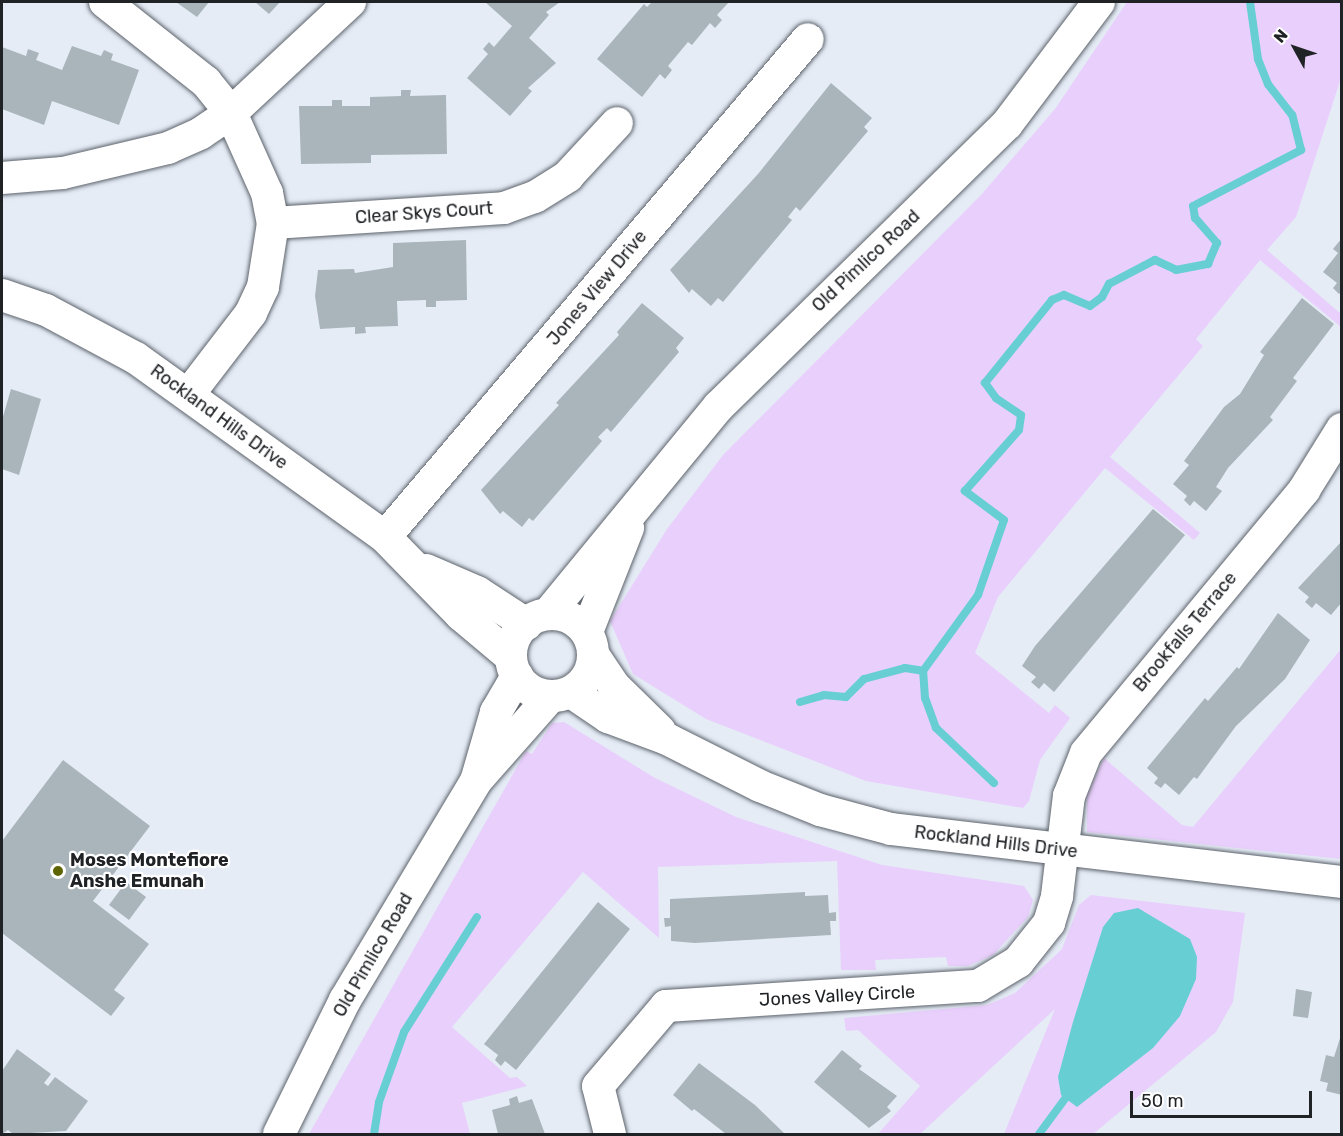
<!DOCTYPE html>
<html>
<head>
<meta charset="utf-8">
<style>
  body { margin:0 }
  #map { position:relative; width:1343px; height:1136px; overflow:hidden; background:#e5ecf6; font-family:Rubik,sans-serif }
  div>[style] { position:absolute }
  .green>* { inset:0; background:#e9cffc }
  .water>* { inset:0; background:#67cfd3 }
  .stream>* { height:8px; margin:-4px; padding:0 4px; transform-origin:4px; border-radius:4px; background:#67cfd3 }
  .building>* { inset:0; background:#a9b5ba }
  .roads { filter:drop-shadow(0 0 2px #5d636b) drop-shadow(0 0 2px #5d636b) }
  .minor>* { height:32px; margin:-16px; padding:0 16px; transform-origin:16px; border-radius:16px; background:#fff }
  .minor>.ring { margin:-16px; padding:0; box-sizing:content-box; background:none; border:32px solid #fff; border-radius:50% }
  .dots>* { width:16px; height:16px; translate:-50% -50%; box-sizing:border-box; border:3px solid #fff; border-radius:50% }
  span { translate:-50% -50%; white-space:nowrap; text-align:center; line-height:1.15; -webkit-text-stroke:4.5px #fff; paint-order:stroke }
  .street-label { font-size:18px; color:#202326 }
  .poi-label { font-size:18px; color:#202326; font-weight:700 }
  .left { translate:0 -50%; text-align:left }
  .frame { position:absolute; inset:0; border:3px solid #202326; pointer-events:none }
  .north { position:absolute; left:1265px; top:18px; width:60px; height:60px; -webkit-text-stroke:4px #fff; paint-order:stroke; rotate:310deg; font-size:16px; font-weight:700; line-height:24px; text-align:center; color:#202326 }
  .north::after { content:''; display:block; margin:auto; width:21px; height:27px; background:#202326; clip-path:polygon(50% 0,100% 100%,50% 72%,0 100%) }
  .scale { position:absolute; left:1130px; top:1091px; width:182px; height:27px; box-sizing:border-box; border:3px solid #202326; border-top:0; padding-left:8px; font-size:18px; line-height:21px; white-space:nowrap; color:#202326; -webkit-text-stroke:4px #fff; paint-order:stroke }
</style>
</head>
<body>
<div id="map">
  <div class="green">
    <i style="clip-path:polygon(1127px 2px,1341px 2px,1341px 78px,1296px 217px,1267px 250px,1341px 314px,1341px 327px,1260px 260px,1196px 339px,1203px 346px,1110px 457px,1200px 533px,1194px 540px,1105px 468px,998px 597px,975px 653px,1049px 713px,1055px 705px,1070px 718px,1040px 760px,1029px 801px,1023px 808px,866px 781px,706px 719px,633px 674px,610px 621px,667px 529px,723px 455px,981px 195px,1055px 109px)"></i>
    <i style="clip-path:polygon(1341px 649px,1341px 859px,1087px 832px,1087px 795px,1104px 758px,1182px 825px,1193px 827px)"></i>
    <i style="clip-path:polygon(564px 722px,655px 778px,736px 817px,882px 865px,1024px 886px,1033px 900px,1028px 917px,993px 955px,968px 966px,948px 966px,946px 957px,875px 960px,876px 970px,841px 970px,837px 861px,658px 867px,659px 938px,583px 872px,452px 1027px,510px 1078px,517px 1077px,527px 1086px,462px 1103px,470px 1134px,309px 1134px,526px 751px,532px 754px,552px 723px)"></i>
    <i style="clip-path:polygon(1091px 895px,1245px 913px,1233px 1002px,1216px 1032px,1093px 1134px,1004px 1134px,1055px 1009px,920px 1134px,878px 1134px,920px 1086px,858px 1030px,846px 1031px,844px 1018px,987px 1005px,1015px 993px,1062px 949px,1079px 905px)"></i>
  </div>
  <div class="water">
    <i style="clip-path:polygon(1138px 908px,1190px 939px,1197px 957px,1196px 979px,1180px 1016px,1153px 1048px,1077px 1107px,1061px 1095px,1058px 1077px,1073px 1022px,1103px 927px,1114px 913px)"></i>
  </div>
  <div class="stream">
    <i style="left:800px;top:702px;width:25px;rotate:-16deg"></i>
    <i style="left:824px;top:695px;width:22px;rotate:5deg"></i>
    <i style="left:846px;top:697px;width:25px;rotate:-45deg"></i>
    <i style="left:864px;top:679px;width:42px;rotate:-15deg"></i>
    <i style="left:905px;top:668px;width:18px;rotate:9deg"></i>
    <i style="left:994px;top:783px;width:80px;rotate:-136.5deg"></i>
    <i style="left:936px;top:728px;width:32px;rotate:-110deg"></i>
    <i style="left:925px;top:698px;width:27px;rotate:-94deg"></i>
    <i style="left:923px;top:671px;width:94px;rotate:-54.1deg"></i>
    <i style="left:978px;top:595px;width:79px;rotate:-70.9deg"></i>
    <i style="left:1004px;top:520px;width:49px;rotate:-143.4deg"></i>
    <i style="left:965px;top:491px;width:81px;rotate:-48.5deg"></i>
    <i style="left:1019px;top:430px;width:15px;rotate:-82deg"></i>
    <i style="left:1021px;top:415px;width:30px;rotate:-146deg"></i>
    <i style="left:996px;top:398px;width:19px;rotate:-126deg"></i>
    <i style="left:985px;top:383px;width:107px;rotate:-51.1deg"></i>
    <i style="left:1052px;top:300px;width:13px;rotate:-23deg"></i>
    <i style="left:1064px;top:295px;width:28px;rotate:23deg"></i>
    <i style="left:1090px;top:306px;width:15px;rotate:-37deg"></i>
    <i style="left:1102px;top:297px;width:15px;rotate:-62deg"></i>
    <i style="left:1109px;top:284px;width:52px;rotate:-27.6deg"></i>
    <i style="left:1155px;top:260px;width:23px;rotate:25deg"></i>
    <i style="left:1176px;top:270px;width:33px;rotate:-11deg"></i>
    <i style="left:1208px;top:264px;width:23px;rotate:-67deg"></i>
    <i style="left:1217px;top:243px;width:33px;rotate:-131deg"></i>
    <i style="left:1195px;top:218px;width:12px;rotate:-99deg"></i>
    <i style="left:1193px;top:206px;width:122px;rotate:-27.4deg"></i>
    <i style="left:1301px;top:150px;width:36px;rotate:-104deg"></i>
    <i style="left:1292px;top:115px;width:39px;rotate:-128deg"></i>
    <i style="left:1268px;top:84px;width:27px;rotate:-112deg"></i>
    <i style="left:1258px;top:59px;width:58px;rotate:-98deg"></i>
    <i style="left:374px;top:1134px;width:32px;rotate:-81deg"></i>
    <i style="left:379px;top:1102px;width:74px;rotate:-70.3deg"></i>
    <i style="left:404px;top:1032px;width:136px;rotate:-57.6deg"></i>
    <i style="left:1039px;top:1134px;width:52px;rotate:-53.6deg"></i>
  </div>
  <div class="building">
    <i style="clip-path:polygon(176px 2px,209px 2px,197px 17px)"></i>
    <i style="clip-path:polygon(255px 2px,280px 2px,269px 14px)"></i>
    <i style="clip-path:polygon(485px 2px,560px 2px,546px 12px,549px 15px,529px 38px,556px 63px,528px 88px,532px 91px,510px 116px,467px 78px,488px 54px,483px 49px,489px 42px,494px 47px,512px 26px)"></i>
    <i style="clip-path:polygon(652px 2px,729px 2px,717px 15px,722px 20px,715px 28px,710px 23px,692px 45px,688px 42px,668px 66px,672px 70px,665px 79px,660px 74px,642px 97px,597px 59px,644px 4px,647px 7px)"></i>
    <i style="clip-path:polygon(72px 46px,101px 56px,104px 50px,113px 54px,111px 60px,139px 70px,119px 125px,52px 101px,44px 125px,2px 109px,2px 47px,26px 56px,28px 49px,39px 53px,36px 60px,62px 70px)"></i>
    <i style="clip-path:polygon(831px 83px,872px 118px,864px 127px,868px 131px,800px 211px,796px 207px,788px 217px,792px 220px,723px 302px,718px 298px,711px 306px,692px 289px,689px 293px,670px 270px,758px 174px)"></i>
    <i style="clip-path:polygon(401px 90px,411px 90px,410px 96px,446px 95px,447px 154px,371px 155px,371px 163px,301px 164px,299px 106px,332px 106px,332px 100px,342px 100px,342px 106px,370px 106px,370px 97px,401px 96px)"></i>
    <i style="clip-path:polygon(1342px 238px,1342px 292px,1339px 294px,1333px 288px,1337px 283px,1323px 272px,1338px 253px,1333px 249px)"></i>
    <i style="clip-path:polygon(466px 240px,467px 300px,436px 301px,436px 307px,426px 307px,426px 300px,397px 301px,398px 326px,365px 327px,366px 333px,355px 334px,355px 327px,320px 329px,315px 296px,318px 270px,354px 269px,355px 273px,393px 267px,393px 243px)"></i>
    <i style="clip-path:polygon(1302px 298px,1334px 324px,1293px 378px,1297px 381px,1270px 417px,1273px 420px,1228px 468px,1216px 487px,1222px 491px,1206px 511px,1194px 501px,1190px 506px,1184px 500px,1187px 496px,1173px 484px,1189px 465px,1184px 461px,1224px 407px,1240px 394px,1264px 355px,1260px 352px)"></i>
    <i style="clip-path:polygon(642px 303px,684px 338px,676px 348px,679px 352px,611px 432px,607px 428px,598px 437px,602px 441px,533px 521px,529px 518px,522px 527px,503px 511px,500px 514px,481px 490px,559px 405px,556px 403px,619px 335px,617px 332px)"></i>
    <i style="clip-path:polygon(11px 389px,41px 399px,19px 475px,2px 469px,2px 420px)"></i>
    <i style="clip-path:polygon(1153px 509px,1185px 535px,1054px 692px,1044px 683px,1039px 689px,1031px 682px,1036px 677px,1022px 666px,1035px 646px)"></i>
    <i style="clip-path:polygon(1342px 541px,1342px 602px,1331px 615px,1316px 603px,1312px 608px,1305px 602px,1309px 597px,1298px 588px)"></i>
    <i style="clip-path:polygon(1278px 613px,1310px 640px,1285px 679px,1236px 726px,1197px 779px,1194px 777px,1179px 795px,1165px 783px,1161px 788px,1154px 783px,1158px 778px,1147px 768px,1205px 698px,1208px 701px,1237px 667px,1239px 669px)"></i>
    <i style="clip-path:polygon(63px 760px,150px 826px,93px 901px,149px 944px,114px 990px,125px 998px,111px 1016px,2px 933px,2px 841px)"></i>
    <i style="clip-path:polygon(126px 882px,146px 897px,129px 920px,109px 905px)"></i>
    <i style="clip-path:polygon(805px 892px,805px 896px,828px 895px,829px 913px,836px 912px,836px 921px,830px 921px,831px 935px,695px 943px,671px 941px,671px 926px,665px 927px,664px 918px,670px 918px,670px 899px)"></i>
    <i style="clip-path:polygon(598px 902px,630px 929px,516px 1070px,505px 1061px,501px 1066px,495px 1060px,498px 1055px,484px 1044px)"></i>
    <i style="clip-path:polygon(1296px 989px,1312px 992px,1308px 1018px,1293px 1016px)"></i>
    <i style="clip-path:polygon(1342px 1032px,1342px 1095px,1326px 1091px,1328px 1083px,1320px 1081px,1326px 1055px,1334px 1057px)"></i>
    <i style="clip-path:polygon(17px 1049px,51px 1074px,44px 1083px,48px 1086px,55px 1077px,88px 1101px,66px 1131px,13px 1134px,8px 1130px,2px 1134px,2px 1071px)"></i>
    <i style="clip-path:polygon(842px 1050px,862px 1066px,859px 1069px,897px 1096px,887px 1107px,891px 1111px,869px 1128px,814px 1082px)"></i>
    <i style="clip-path:polygon(699px 1063px,755px 1105px,785px 1134px,726px 1134px,694px 1109px,692px 1111px,673px 1095px)"></i>
    <i style="clip-path:polygon(517px 1096px,519px 1103px,532px 1099px,545px 1134px,498px 1134px,492px 1110px,510px 1105px,509px 1099px)"></i>
  </div>
  <div class="roads">
    <div class="minor">
      <i style="left:105px;top:2px;width:129px;rotate:38.4deg"></i>
      <i style="left:206px;top:82px;width:40px;rotate:51deg"></i>
      <i style="left:231px;top:113px;width:88px;rotate:65.8deg"></i>
      <i style="left:267px;top:193px;width:31px;rotate:79deg"></i>
      <i style="left:273px;top:223px;width:65px;rotate:98.9deg"></i>
      <i style="left:263px;top:287px;width:29px;rotate:115deg"></i>
      <i style="left:251px;top:313px;width:103px;rotate:127.5deg"></i>
      <i style="left:2px;top:178px;width:61px;rotate:-4.7deg"></i>
      <i style="left:63px;top:173px;width:108px;rotate:-13.4deg"></i>
      <i style="left:168px;top:148px;width:36px;rotate:-24deg"></i>
      <i style="left:201px;top:133px;width:36px;rotate:-34deg"></i>
      <i style="left:231px;top:113px;width:163px;rotate:-43deg"></i>
      <i style="left:273px;top:223px;width:231px;rotate:-3.7deg"></i>
      <i style="left:504px;top:208px;width:33px;rotate:-20deg"></i>
      <i style="left:535px;top:197px;width:39px;rotate:-32deg"></i>
      <i style="left:568px;top:176px;width:72px;rotate:-47.2deg"></i>
      <i style="left:2px;top:295px;width:46px;rotate:18.8deg"></i>
      <i style="left:46px;top:310px;width:102px;rotate:28.1deg"></i>
      <i style="left:136px;top:358px;width:307px;rotate:35.7deg"></i>
      <i style="left:385px;top:537px;width:109px;rotate:45.7deg"></i>
      <i style="left:461px;top:615px;width:65px;rotate:40deg"></i>
      <i style="left:385px;top:537px;width:653px;rotate:-49.66deg"></i>
      <i style="left:426px;top:570px;width:56px;rotate:23.3deg"></i>
      <i style="left:477px;top:592px;width:59px;rotate:33.1deg"></i>
      <i class="ring" style="left:511px;top:614px;width:50px;height:50px"></i>
      <i style="left:548px;top:614px;width:269px;rotate:-50.6deg"></i>
      <i style="left:719px;top:406px;width:403px;rotate:-44.4deg"></i>
      <i style="left:1007px;top:124px;width:153px;rotate:-53deg"></i>
      <i style="left:587px;top:632px;width:112px;rotate:-68.5deg"></i>
      <i style="left:594px;top:656px;width:36px;rotate:56deg"></i>
      <i style="left:614px;top:686px;width:64px;rotate:44.4deg"></i>
      <i style="left:571px;top:692px;width:45px;rotate:34deg"></i>
      <i style="left:608px;top:717px;width:63px;rotate:20.4deg"></i>
      <i style="left:667px;top:739px;width:104px;rotate:26.8deg"></i>
      <i style="left:760px;top:786px;width:65px;rotate:21.8deg"></i>
      <i style="left:820px;top:810px;width:73px;rotate:15deg"></i>
      <i style="left:891px;top:829px;width:454px;rotate:6.7deg"></i>
      <i style="left:477px;top:778px;width:69px;rotate:-73.9deg"></i>
      <i style="left:496px;top:712px;width:42px;rotate:-59.7deg"></i>
      <i style="left:279px;top:1134px;width:149px;rotate:-63.8deg"></i>
      <i style="left:345px;top:1000px;width:255px;rotate:-59.1deg"></i>
      <i style="left:476px;top:781px;width:112px;rotate:-48.6deg"></i>
      <i style="left:610px;top:1134px;width:49px;rotate:-104deg"></i>
      <i style="left:598px;top:1086px;width:105px;rotate:-49.6deg"></i>
      <i style="left:666px;top:1006px;width:313px;rotate:-3.7deg"></i>
      <i style="left:978px;top:986px;width:47px;rotate:-31deg"></i>
      <i style="left:1018px;top:962px;width:50px;rotate:-51.5deg"></i>
      <i style="left:1049px;top:923px;width:28px;rotate:-73deg"></i>
      <i style="left:1057px;top:896px;width:101px;rotate:-83.2deg"></i>
      <i style="left:1069px;top:796px;width:46px;rotate:-68.4deg"></i>
      <i style="left:1086px;top:753px;width:342px;rotate:-50.3deg"></i>
      <i style="left:1304px;top:490px;width:72px;rotate:-58.1deg"></i>
    </div>
  </div>
  <div class="dots">
    <i style="left:58px;top:871px;background:#5e6401"></i>
  </div>
  <div class="street-label">
    <span style="left:424px;top:213px;rotate:-4deg">Clear Skys Court</span>
    <span style="left:866px;top:261px;rotate:-43deg">Old Pimlico Road</span>
    <span style="left:597px;top:288px;rotate:-50deg">Jones View Drive</span>
    <span style="left:219px;top:417px;rotate:36deg">Rockland Hills Drive</span>
    <span style="left:1185px;top:632px;rotate:-50deg">Brookfalls Terrace</span>
    <span style="left:996px;top:842px;rotate:7deg">Rockland Hills Drive</span>
    <span style="left:373px;top:955px;rotate:-60deg">Old Pimlico Road</span>
    <span style="left:837px;top:996px;rotate:-3deg">Jones Valley Circle</span>
  </div>
  <div class="poi-label">
    <span class="left" style="left:70px;top:871px">Moses Montefiore<br>Anshe Emunah</span>
  </div>
  <div class="frame"></div>
  <div class="north">N</div>
  <div class="scale">50 m</div>
</div>
</body>
</html>
